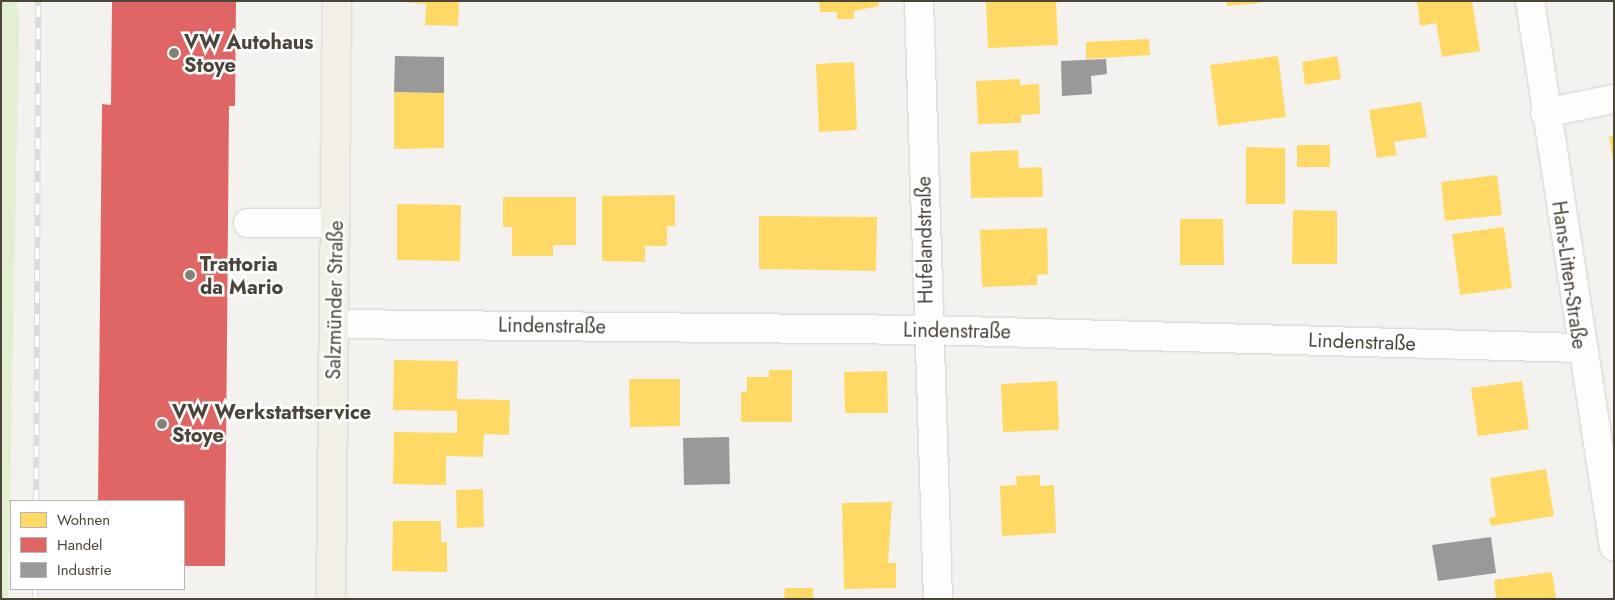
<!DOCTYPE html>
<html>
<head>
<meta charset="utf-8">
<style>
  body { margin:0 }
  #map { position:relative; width:1615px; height:600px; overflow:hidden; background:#f4f2ee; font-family:Jost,sans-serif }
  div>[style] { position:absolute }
  .green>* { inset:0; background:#e1eecf }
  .homes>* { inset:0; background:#ffd966 }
  .shops>* { inset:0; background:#e06666 }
  .industry>* { inset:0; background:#999 }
  .roads { filter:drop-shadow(0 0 1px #d2d0cb) drop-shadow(0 0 1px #d2d0cb) }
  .minor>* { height:28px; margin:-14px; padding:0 14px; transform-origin:14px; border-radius:14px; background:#fdfdfc }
  .major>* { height:28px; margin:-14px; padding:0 14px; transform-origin:14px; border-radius:14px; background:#f2efe6 }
  .rail>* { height:5.5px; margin-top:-2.75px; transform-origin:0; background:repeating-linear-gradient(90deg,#fff 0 11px,#dbdbda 0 22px); box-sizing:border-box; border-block:1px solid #dbdbda }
  .dots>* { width:14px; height:14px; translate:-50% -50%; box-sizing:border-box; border:2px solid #fff; border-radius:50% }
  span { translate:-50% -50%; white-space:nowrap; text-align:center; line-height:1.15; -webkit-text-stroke:5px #fff; paint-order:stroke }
  .poi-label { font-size:20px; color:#4b4439; font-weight:700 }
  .left { translate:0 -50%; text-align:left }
  .street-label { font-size:20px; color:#4b4439 }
  .frame { position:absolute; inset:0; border:2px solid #4b4439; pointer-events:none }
  .legend { position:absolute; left:10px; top:500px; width:175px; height:90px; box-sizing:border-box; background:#fff; border:1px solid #b7b4b0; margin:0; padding:6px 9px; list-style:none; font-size:15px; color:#4b4439 }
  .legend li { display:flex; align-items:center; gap:10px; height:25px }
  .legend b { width:25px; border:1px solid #b7b4b0 }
</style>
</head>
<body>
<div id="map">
  <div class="green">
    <i style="clip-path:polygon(1px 1px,17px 1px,19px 25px,8px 599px,1px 599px)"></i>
  </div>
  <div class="homes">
    <i style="clip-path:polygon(392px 1px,459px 1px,458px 26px,425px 25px,426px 4px)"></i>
    <i style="clip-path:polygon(819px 1px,878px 1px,879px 6px,854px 11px,854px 19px,837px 19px,837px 12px,820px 12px)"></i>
    <i style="clip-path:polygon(986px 1px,1056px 1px,1058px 45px,988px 48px)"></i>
    <i style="clip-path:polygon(1227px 1px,1260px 1px,1260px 3px,1227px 6px)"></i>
    <i style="clip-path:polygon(1417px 1px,1472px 1px,1480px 51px,1442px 57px,1436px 23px,1420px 26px)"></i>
    <i style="clip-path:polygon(1149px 39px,1150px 55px,1086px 59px,1086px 42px)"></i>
    <i style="clip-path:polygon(1278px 56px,1286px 117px,1218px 126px,1210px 65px)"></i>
    <i style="clip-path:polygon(1337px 56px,1341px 79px,1305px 85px,1302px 62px)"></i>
    <i style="clip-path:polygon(854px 62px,857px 130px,819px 132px,816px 64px)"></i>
    <i style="clip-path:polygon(1020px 79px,1020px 85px,1039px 84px,1040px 114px,1021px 115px,1021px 123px,978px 124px,976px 81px)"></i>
    <i style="clip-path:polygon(394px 92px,444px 93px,444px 148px,394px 149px)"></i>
    <i style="clip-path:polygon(1421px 102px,1427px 137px,1394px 142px,1397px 155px,1377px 158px,1369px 110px)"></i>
    <i style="clip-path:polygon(1609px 136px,1614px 136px,1614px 159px,1613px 160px)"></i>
    <i style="clip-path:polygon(1297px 145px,1330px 145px,1330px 167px,1297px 167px)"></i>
    <i style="clip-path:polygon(1246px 147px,1285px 148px,1285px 204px,1246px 204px)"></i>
    <i style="clip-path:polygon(1018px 150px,1019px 168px,1042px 167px,1043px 197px,971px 198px,970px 152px)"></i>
    <i style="clip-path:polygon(1497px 175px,1502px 215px,1445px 221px,1441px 182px)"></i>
    <i style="clip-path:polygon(675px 195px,675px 226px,667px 226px,667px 246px,645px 246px,645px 262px,602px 261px,602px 196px)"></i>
    <i style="clip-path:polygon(503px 197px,576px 197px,576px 245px,553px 245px,553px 256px,512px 256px,512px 227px,503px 227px)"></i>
    <i style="clip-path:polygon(397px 204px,461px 205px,460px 261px,397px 260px)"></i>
    <i style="clip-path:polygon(1293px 210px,1337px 211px,1337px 264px,1292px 264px)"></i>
    <i style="clip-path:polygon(759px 216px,877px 217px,876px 271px,759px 269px)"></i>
    <i style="clip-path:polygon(1180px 219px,1223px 219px,1224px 265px,1180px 265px)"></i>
    <i style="clip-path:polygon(1504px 227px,1512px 288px,1460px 295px,1452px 234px)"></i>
    <i style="clip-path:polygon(1047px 228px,1048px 274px,1037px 275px,1037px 285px,982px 287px,980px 230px)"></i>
    <i style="clip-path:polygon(394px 360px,458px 361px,457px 399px,510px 400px,509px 435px,484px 434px,483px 457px,446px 456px,446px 485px,393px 484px,394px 432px,457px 433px,457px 411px,393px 410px)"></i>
    <i style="clip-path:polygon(769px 370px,792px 370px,792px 422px,741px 422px,741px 392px,747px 392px,747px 377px,769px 377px)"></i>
    <i style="clip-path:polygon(887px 371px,888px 413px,845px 413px,844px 372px)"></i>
    <i style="clip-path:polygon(629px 379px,680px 379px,680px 426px,630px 427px)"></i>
    <i style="clip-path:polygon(1057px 381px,1059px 430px,1003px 432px,1001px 384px)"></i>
    <i style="clip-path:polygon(1522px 381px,1529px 429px,1478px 436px,1471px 388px)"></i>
    <i style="clip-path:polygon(1546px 469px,1554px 516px,1491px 526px,1489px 518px,1496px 517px,1490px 478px)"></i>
    <i style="clip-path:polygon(1040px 475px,1040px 486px,1054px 485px,1056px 533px,1002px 536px,1000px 486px,1017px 485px,1016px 476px)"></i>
    <i style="clip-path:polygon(483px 489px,484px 527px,457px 528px,456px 490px)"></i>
    <i style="clip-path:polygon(892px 502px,888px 563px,896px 563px,896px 588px,844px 589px,842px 503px)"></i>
    <i style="clip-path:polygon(393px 521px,441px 521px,441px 542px,447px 542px,447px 572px,392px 571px)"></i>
    <i style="clip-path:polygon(1552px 572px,1556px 599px,1496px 599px,1494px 580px)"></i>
    <i style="clip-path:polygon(785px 588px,813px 588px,813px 599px,784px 599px)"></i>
  </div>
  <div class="shops">
    <i style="clip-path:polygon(112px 1px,236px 1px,235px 106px,229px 106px,225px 566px,184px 566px,184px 501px,98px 501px,102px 104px,111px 105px)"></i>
  </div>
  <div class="industry">
    <i style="clip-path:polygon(395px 56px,444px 57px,444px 93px,394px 92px)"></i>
    <i style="clip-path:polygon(1106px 59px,1107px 74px,1091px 76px,1092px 94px,1062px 96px,1061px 61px)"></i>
    <i style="clip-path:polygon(729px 437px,730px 484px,684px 485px,683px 438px)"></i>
    <i style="clip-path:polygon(1491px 537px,1496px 573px,1438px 581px,1432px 545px)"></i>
  </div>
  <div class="roads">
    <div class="minor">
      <i style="left:919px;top:1px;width:598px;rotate:88.18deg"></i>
      <i style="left:1530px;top:1px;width:552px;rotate:81.25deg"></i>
      <i style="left:1545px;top:113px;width:70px;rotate:-11.5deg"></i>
      <i style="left:248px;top:223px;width:87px"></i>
      <i style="left:334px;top:324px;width:593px;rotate:0.58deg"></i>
      <i style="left:927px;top:330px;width:653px;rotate:1.58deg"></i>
    </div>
    <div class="major">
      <i style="left:331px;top:599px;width:598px;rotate:-89.43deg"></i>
    </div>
  </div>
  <div class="rail">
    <i style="left:36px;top:501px;width:500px;rotate:-89.77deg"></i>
    <i style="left:35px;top:599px;width:10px;rotate:-90deg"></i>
  </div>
  <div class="dots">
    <i style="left:174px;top:53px;background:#868178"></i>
    <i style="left:190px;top:275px;background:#868178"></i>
    <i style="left:162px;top:424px;background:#868178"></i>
  </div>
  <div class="poi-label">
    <span class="left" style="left:184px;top:54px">VW Autohaus<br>Stoye</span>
    <span class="left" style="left:200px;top:276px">Trattoria<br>da Mario</span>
    <span class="left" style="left:172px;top:424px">VW Werkstattservice<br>Stoye</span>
  </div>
  <div class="street-label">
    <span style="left:925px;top:240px;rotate:-91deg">Hufelandstraße</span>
    <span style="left:1569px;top:275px;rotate:82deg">Hans-Litten-Straße</span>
    <span style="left:335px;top:300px;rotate:-89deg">Salzmünder Straße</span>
    <span style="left:552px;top:326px;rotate:1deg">Lindenstraße</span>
    <span style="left:957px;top:331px;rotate:1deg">Lindenstraße</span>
    <span style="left:1362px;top:342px;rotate:2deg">Lindenstraße</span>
  </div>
  <div class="frame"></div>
  <ul class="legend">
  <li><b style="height:14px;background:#ffd966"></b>Wohnen</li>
  <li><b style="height:14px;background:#e06666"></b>Handel</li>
  <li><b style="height:14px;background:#999"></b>Industrie</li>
  </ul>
</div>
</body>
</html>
